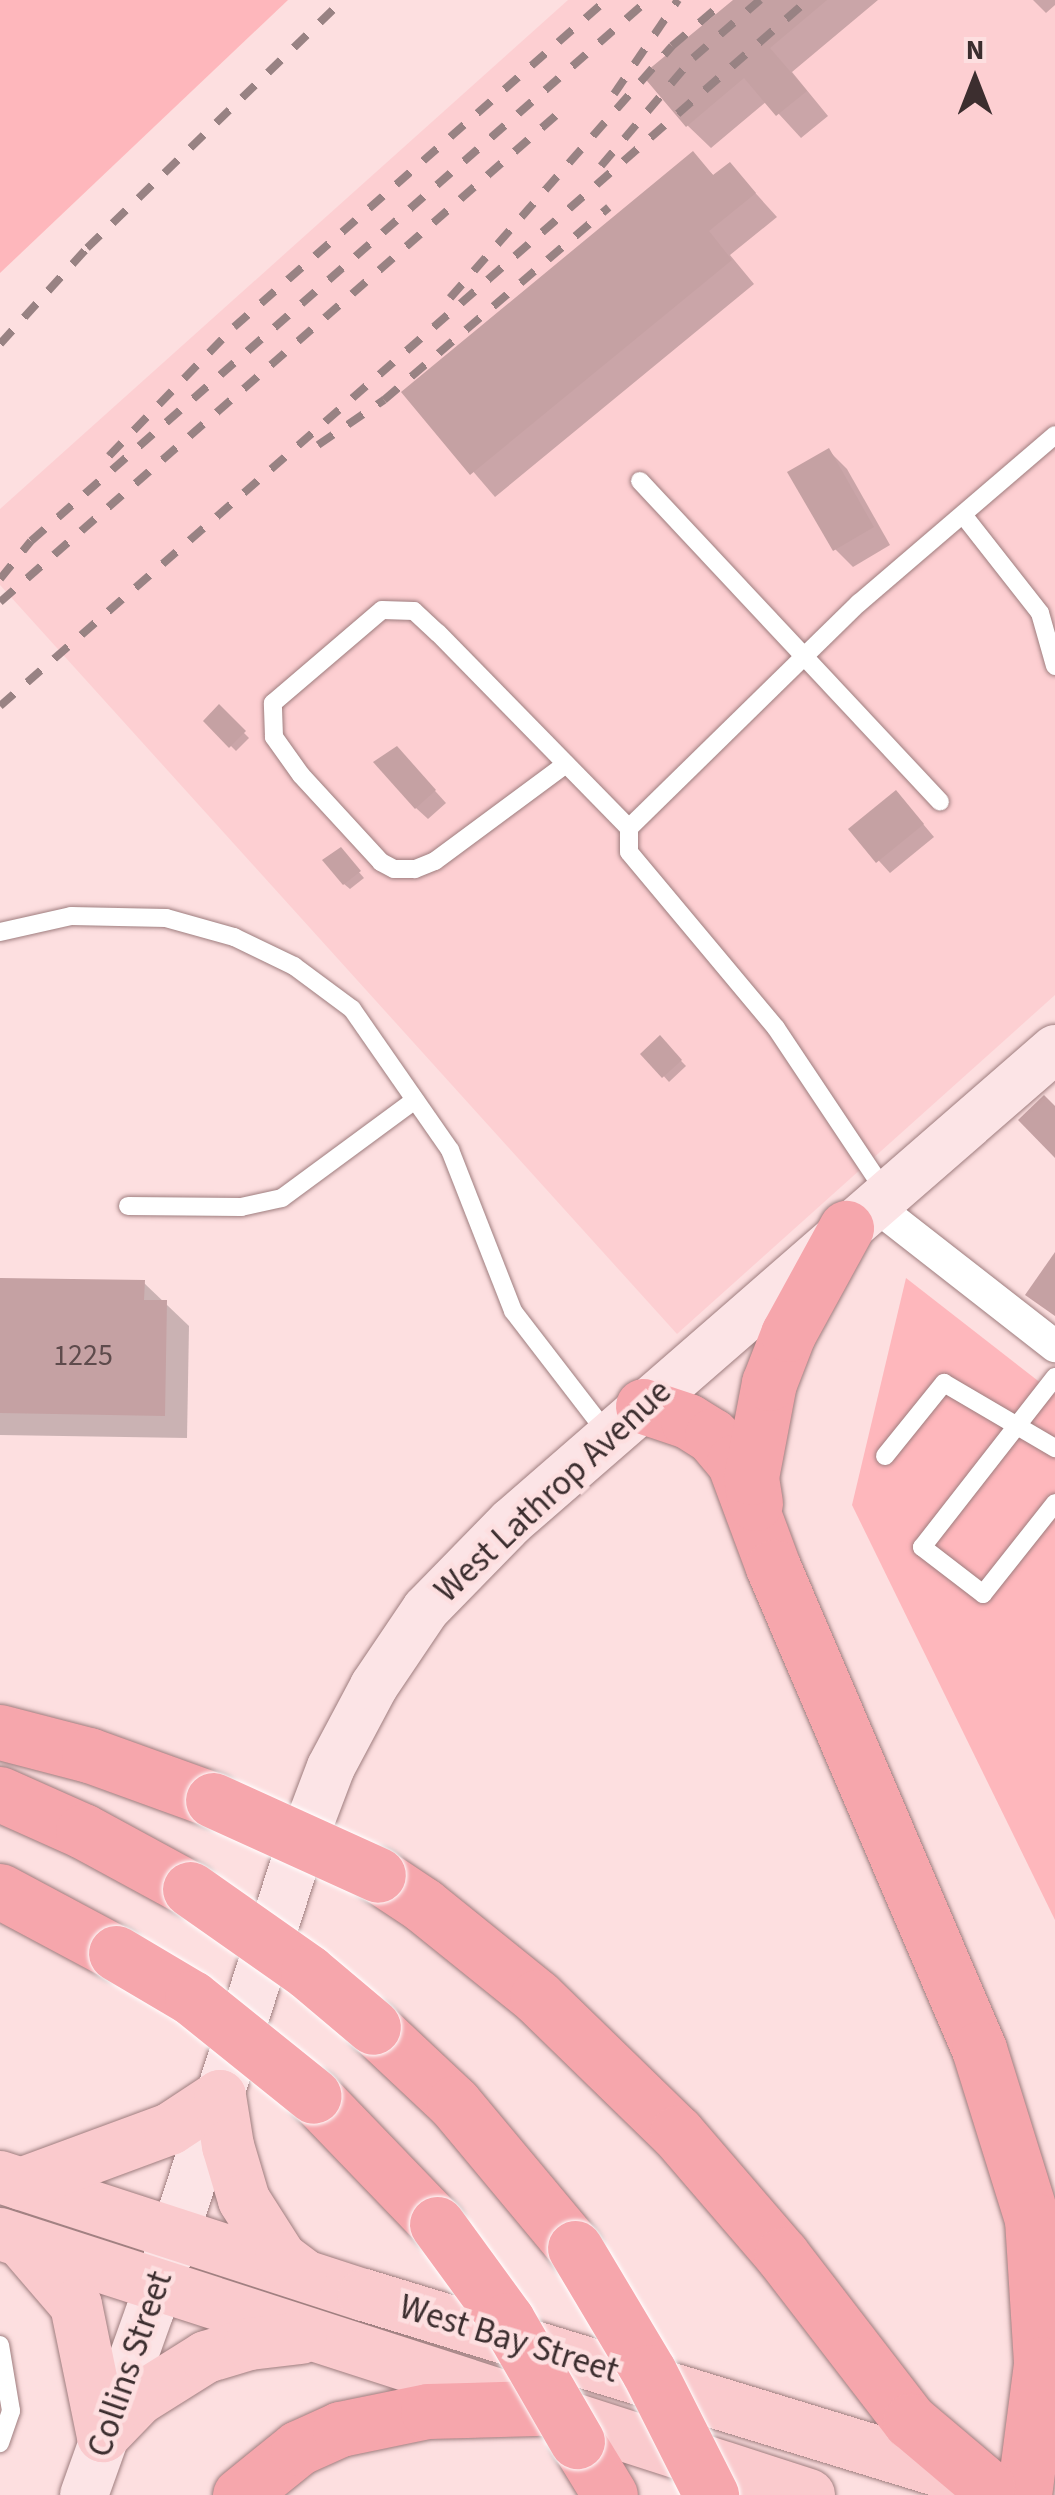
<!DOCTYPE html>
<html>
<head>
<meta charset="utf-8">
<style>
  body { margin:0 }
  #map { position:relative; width:1055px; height:2495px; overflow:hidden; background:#fddfe0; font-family:"Source Sans 3",sans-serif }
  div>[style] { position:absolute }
  .built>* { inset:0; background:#fdcfd2 }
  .green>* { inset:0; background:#feb7bc }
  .shadow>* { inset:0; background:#0003 }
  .building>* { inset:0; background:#c5a1a3 }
  .roads { filter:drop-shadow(0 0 2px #9e7d7e) drop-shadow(0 0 2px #9e7d7e) }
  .lane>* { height:18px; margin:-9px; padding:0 9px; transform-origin:9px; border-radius:9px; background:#fff }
  .street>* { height:32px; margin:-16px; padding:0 16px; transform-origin:16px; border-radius:16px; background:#fff }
  .secondary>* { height:48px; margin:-24px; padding:0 24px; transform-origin:24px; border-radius:24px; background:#fce4e6 }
  .primary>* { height:52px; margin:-26px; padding:0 26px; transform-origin:26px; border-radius:26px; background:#facacd }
  .highway>* { height:55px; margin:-27.5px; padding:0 27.5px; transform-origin:27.5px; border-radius:27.5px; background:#f6a6ac }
  .rail>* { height:8px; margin-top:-4px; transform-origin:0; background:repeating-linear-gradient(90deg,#988283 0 18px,transparent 0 36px) }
  .bridges { filter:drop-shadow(0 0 2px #fff) drop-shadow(0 0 2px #fff) }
  .highway-bridge>* { height:55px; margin:-27.5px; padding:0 27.5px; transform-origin:27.5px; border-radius:27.5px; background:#f6a6ac }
  span { translate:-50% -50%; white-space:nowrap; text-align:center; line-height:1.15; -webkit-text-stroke:9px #fddfe0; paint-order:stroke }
  .number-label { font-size:30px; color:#5e4b4c }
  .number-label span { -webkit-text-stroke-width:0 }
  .street-label { font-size:35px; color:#3c2e2f }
  .north { position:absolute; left:925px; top:30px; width:100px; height:100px; -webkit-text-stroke:8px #fddfe0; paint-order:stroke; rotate:0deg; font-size:28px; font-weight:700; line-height:40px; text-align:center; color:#3c2e2f }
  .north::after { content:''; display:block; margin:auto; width:35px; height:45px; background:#3c2e2f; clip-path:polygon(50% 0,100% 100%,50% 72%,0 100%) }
</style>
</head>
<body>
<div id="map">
  <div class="built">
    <i style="clip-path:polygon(568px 0,1055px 0,1055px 995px,677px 1334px,0 585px,0 509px)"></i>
  </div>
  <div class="green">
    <i style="clip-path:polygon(0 0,288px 0,0 273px)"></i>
    <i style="clip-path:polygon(906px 1278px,1055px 1394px,1055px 1920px,852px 1505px)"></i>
  </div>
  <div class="shadow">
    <i style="clip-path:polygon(737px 0,878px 0,792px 72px,828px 116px,801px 138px,767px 101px,711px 148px,687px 125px)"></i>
    <i style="clip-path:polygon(1033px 0,1055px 0,1055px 5px,1046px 13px)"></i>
    <i style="clip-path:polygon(693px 155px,715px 177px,730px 165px,777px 217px,730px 255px,754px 284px,495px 497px,405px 392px)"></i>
    <i style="clip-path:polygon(829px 451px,847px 469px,890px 545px,853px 567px,835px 549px)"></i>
    <i style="clip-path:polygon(219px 708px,249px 738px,236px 751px,206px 721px)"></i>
    <i style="clip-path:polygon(408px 761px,446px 803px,428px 819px,416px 808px)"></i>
    <i style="clip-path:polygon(907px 805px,934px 837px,890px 873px,851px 830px)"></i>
    <i style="clip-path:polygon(340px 850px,364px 878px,350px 889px,344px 884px)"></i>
    <i style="clip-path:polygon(660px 1039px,686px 1066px,669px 1082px,644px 1054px)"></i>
    <i style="clip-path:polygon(0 1280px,144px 1283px,189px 1326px,187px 1438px,0 1435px)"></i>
  </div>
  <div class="building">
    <i style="clip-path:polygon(733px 0,827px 0,770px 48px,807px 91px,776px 116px,744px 78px,686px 127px,642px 75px)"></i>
    <i style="clip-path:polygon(693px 151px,713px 175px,730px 162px,756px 193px,709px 231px,732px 260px,470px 475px,401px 392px)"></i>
    <i style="clip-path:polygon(829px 448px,874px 527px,833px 551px,787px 472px)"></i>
    <i style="clip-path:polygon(219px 704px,246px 731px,229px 748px,203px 721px)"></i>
    <i style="clip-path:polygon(397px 746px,436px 790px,415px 809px,373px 762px)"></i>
    <i style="clip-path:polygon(896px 790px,924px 824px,876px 863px,848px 829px)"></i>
    <i style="clip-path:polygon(341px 847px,361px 871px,343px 885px,322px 860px)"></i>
    <i style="clip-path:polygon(660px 1035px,682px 1060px,662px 1078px,640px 1054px)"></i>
    <i style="clip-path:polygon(1044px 1095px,1055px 1106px,1055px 1158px,1018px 1120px)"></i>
    <i style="clip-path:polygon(1055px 1252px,1055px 1316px,1025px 1295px)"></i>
    <i style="clip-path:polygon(0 1278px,145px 1280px,144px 1300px,167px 1300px,165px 1416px,0 1413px)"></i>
  </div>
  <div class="roads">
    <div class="lane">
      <i style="left:640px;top:481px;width:439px;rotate:46.9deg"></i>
      <i style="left:964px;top:516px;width:123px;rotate:51.9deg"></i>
      <i style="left:1040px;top:613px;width:55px;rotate:74.2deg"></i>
      <i style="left:566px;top:764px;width:163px;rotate:143.5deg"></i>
      <i style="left:435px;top:861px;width:22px;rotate:158deg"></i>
      <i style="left:415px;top:869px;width:21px;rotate:180deg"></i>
      <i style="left:394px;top:869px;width:15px;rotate:-152deg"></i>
      <i style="left:381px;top:862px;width:118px;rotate:-132.6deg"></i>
      <i style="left:301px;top:775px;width:47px;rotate:-125.4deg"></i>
      <i style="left:274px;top:737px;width:34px;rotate:-92deg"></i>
      <i style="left:273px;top:703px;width:143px;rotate:-40.5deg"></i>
      <i style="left:382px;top:610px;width:32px;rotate:2deg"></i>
      <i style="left:414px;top:611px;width:33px;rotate:43deg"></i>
      <i style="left:438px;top:633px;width:273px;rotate:45.6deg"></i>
      <i style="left:0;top:932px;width:73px;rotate:-12.7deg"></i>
      <i style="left:71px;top:916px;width:95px;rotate:1.2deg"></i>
      <i style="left:166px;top:918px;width:71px;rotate:15.6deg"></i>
      <i style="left:234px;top:937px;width:67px;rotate:25.8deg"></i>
      <i style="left:294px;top:966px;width:72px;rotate:36.6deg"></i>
      <i style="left:352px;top:1009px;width:172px;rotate:55.2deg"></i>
      <i style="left:450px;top:1150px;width:173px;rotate:68.6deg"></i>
      <i style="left:513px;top:1311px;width:154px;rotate:52.4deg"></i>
      <i style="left:886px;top:1193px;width:198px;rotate:-123.7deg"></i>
      <i style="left:776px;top:1028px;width:229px;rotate:-129.9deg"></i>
      <i style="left:629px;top:852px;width:24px;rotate:-90deg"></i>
      <i style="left:629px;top:828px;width:322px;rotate:-44.4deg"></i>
      <i style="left:859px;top:603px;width:258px;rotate:-40.6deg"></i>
      <i style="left:128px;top:1206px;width:113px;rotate:0.5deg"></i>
      <i style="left:241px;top:1207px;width:42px;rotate:-12.4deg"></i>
      <i style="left:282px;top:1198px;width:165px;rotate:-36.4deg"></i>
      <i style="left:1055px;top:1377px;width:216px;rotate:128deg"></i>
      <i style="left:922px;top:1547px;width:77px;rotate:37.6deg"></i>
      <i style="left:983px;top:1594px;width:116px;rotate:-51.6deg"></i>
      <i style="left:885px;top:1456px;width:94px;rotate:-51.1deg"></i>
      <i style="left:944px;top:1383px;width:129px;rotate:30.4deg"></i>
      <i style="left:0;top:2345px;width:67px;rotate:80.5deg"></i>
      <i style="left:11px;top:2411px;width:34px;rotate:109deg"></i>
    </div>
    <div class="street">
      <i style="left:873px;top:1204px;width:231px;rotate:38deg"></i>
    </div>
    <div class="secondary">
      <i style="left:84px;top:2495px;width:195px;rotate:-70.3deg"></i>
      <i style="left:150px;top:2311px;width:475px;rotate:-72.1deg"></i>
      <i style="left:296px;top:1859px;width:98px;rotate:-69.2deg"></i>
      <i style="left:331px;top:1767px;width:92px;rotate:-62deg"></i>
      <i style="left:374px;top:1686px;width:93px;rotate:-56deg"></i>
      <i style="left:426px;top:1609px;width:122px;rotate:-45.7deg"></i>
      <i style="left:511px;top:1522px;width:721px;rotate:-41.01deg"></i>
    </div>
    <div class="primary">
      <i style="left:0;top:2177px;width:383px;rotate:18deg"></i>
      <i style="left:364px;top:2295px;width:650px;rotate:16.99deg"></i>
      <i style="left:21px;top:2184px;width:159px;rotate:-20.3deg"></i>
      <i style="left:170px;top:2129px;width:60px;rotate:-33.4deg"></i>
      <i style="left:220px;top:2096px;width:51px;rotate:80.9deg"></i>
      <i style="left:228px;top:2146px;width:56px;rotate:73.5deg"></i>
      <i style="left:244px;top:2200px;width:69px;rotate:57.5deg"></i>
      <i style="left:281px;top:2258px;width:25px;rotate:37deg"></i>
      <i style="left:0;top:2234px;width:850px;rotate:17.88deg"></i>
      <i style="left:21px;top:2241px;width:84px;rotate:49.3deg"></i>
      <i style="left:76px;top:2305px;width:134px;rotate:78.4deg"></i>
      <i style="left:103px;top:2436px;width:52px;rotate:-45.8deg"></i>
      <i style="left:139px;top:2399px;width:79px;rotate:-32.1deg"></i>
      <i style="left:206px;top:2357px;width:46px;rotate:-16.5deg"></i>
      <i style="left:250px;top:2344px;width:51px;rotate:-6.7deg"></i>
    </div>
    <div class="highway">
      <i style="left:643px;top:1406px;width:47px;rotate:18.4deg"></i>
      <i style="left:688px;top:1421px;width:28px;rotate:32deg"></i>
      <i style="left:712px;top:1436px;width:34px;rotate:50deg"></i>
      <i style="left:734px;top:1462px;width:112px;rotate:69.6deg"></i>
      <i style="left:773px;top:1567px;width:524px;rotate:66.86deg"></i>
      <i style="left:979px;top:2049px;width:178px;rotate:72.7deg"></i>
      <i style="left:1032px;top:2219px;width:145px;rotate:86.4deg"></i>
      <i style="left:1041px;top:2364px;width:132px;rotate:97.4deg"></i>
      <i style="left:755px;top:1503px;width:26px;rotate:-99deg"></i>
      <i style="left:751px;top:1477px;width:96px;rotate:-79.2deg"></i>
      <i style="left:769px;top:1383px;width:53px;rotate:-68.8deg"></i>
      <i style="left:788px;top:1334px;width:121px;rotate:-61.3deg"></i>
      <i style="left:0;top:1732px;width:92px;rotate:14.5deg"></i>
      <i style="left:89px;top:1755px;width:132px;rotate:19.9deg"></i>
      <i style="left:0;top:1794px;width:91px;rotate:24deg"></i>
      <i style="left:83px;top:1831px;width:122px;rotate:28.5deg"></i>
      <i style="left:378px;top:1875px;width:54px;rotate:33.7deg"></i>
      <i style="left:423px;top:1905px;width:146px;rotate:38.9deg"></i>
      <i style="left:537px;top:1997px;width:195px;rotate:44.2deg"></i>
      <i style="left:677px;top:2133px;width:161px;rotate:49.3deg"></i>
      <i style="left:782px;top:2255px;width:210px;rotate:52.4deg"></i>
      <i style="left:910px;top:2421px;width:101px;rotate:40.2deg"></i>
      <i style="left:0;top:1891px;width:132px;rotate:28.1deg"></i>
      <i style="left:373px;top:2027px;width:111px;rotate:43.2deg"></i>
      <i style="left:454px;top:2103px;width:189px;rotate:50.2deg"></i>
      <i style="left:314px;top:2096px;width:178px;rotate:46.1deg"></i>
      <i style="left:577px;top:2441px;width:63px;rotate:58.6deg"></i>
      <i style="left:240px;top:2495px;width:75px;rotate:-39deg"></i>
      <i style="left:298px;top:2448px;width:46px;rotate:-24.3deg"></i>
      <i style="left:340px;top:2429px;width:90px;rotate:-11.6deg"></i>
      <i style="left:428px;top:2411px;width:108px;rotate:-1.6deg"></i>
    </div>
  </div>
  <div class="rail">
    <i style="left:614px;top:94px;width:114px;rotate:-55.8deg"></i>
    <i style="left:601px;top:166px;width:142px;rotate:-49.6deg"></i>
    <i style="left:693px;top:58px;width:89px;rotate:-40.9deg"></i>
    <i style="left:450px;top:298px;width:336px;rotate:-48.6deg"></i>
    <i style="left:672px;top:46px;width:71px;rotate:-40.4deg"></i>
    <i style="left:0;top:344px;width:130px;rotate:-47.8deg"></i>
    <i style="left:87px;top:248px;width:356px;rotate:-44.1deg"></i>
    <i style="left:318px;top:445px;width:80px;rotate:-34.3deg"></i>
    <i style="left:384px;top:400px;width:296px;rotate:-40.6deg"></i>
    <i style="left:109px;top:456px;width:180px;rotate:-45.9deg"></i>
    <i style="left:234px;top:327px;width:495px;rotate:-41.3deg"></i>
    <i style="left:0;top:579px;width:49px;rotate:-50.8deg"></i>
    <i style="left:31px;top:541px;width:821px;rotate:-41.25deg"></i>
    <i style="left:0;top:602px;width:744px;rotate:-41.19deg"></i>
    <i style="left:0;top:706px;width:1073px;rotate:-41.15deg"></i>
  </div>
  <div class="bridges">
    <div class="highway-bridge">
      <i style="left:213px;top:1800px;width:181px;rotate:24.4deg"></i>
      <i style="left:190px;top:1889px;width:144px;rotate:35.1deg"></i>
      <i style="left:308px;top:1972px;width:85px;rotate:40.2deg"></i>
      <i style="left:116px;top:1953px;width:88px;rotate:30.6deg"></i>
      <i style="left:192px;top:1998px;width:156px;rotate:38.8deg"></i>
      <i style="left:437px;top:2224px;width:119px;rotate:53.9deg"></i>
      <i style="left:507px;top:2320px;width:140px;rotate:60deg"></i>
      <i style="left:575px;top:2248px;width:144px;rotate:59.2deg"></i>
      <i style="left:649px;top:2372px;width:138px;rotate:63.2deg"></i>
    </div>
  </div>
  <div class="number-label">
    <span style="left:83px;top:1356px">1225</span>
  </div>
  <div class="street-label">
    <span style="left:553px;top:1491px;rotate:-43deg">West Lathrop Avenue</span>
    <span style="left:509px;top:2339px;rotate:17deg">West Bay Street</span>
    <span style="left:130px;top:2364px;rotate:-71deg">Collins Street</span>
  </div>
  <div class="north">N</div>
</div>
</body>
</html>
